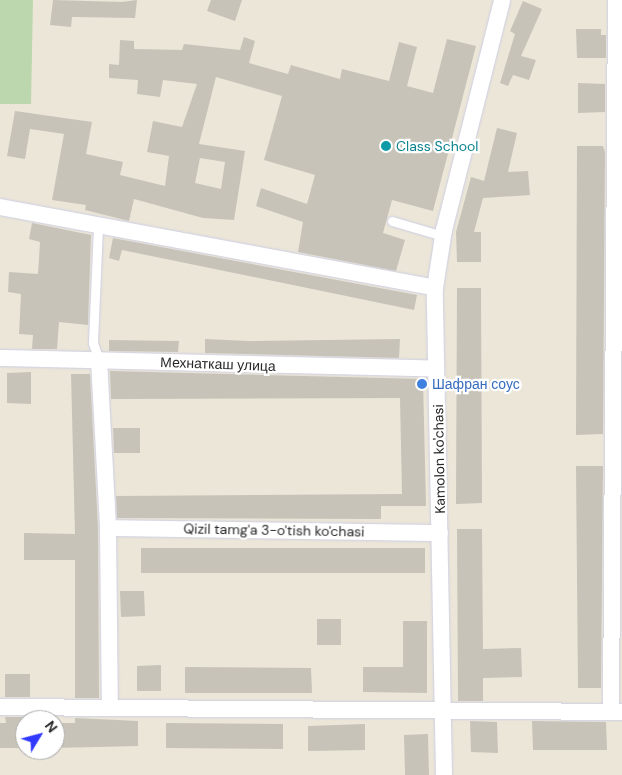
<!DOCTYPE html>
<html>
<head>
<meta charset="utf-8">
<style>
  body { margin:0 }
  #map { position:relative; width:622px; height:775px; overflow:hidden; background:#ece6d8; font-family:"DM Sans",sans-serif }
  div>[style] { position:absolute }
  .cemetery>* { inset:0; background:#bcd7ad }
  .building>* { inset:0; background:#c7c3b8 }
  .roads { filter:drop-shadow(0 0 1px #cdcee3) drop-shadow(0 0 1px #cdcee3) }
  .service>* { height:9px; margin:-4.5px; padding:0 4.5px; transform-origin:4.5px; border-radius:4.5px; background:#fff }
  .minor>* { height:16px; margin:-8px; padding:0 8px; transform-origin:8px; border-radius:8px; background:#fff }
  .dots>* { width:14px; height:14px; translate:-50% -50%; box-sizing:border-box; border:2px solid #fff; border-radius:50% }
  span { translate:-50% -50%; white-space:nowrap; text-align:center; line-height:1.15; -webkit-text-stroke:4.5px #fff; paint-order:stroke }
  .culture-label { font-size:14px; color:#0d838f }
  .left { translate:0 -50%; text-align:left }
  .street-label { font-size:14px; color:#282828 }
  .shop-label { font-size:14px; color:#366cbe }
  .north { position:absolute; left:15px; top:710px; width:50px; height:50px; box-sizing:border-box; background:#fff; border:1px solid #a9a9a9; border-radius:50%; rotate:53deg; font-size:14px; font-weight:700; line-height:20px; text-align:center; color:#282828 }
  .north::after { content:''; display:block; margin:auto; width:18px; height:22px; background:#3239ff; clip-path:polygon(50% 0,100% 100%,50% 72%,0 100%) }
</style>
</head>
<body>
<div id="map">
  <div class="cemetery">
    <i style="clip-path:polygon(0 0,33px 0,31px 104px,0 104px)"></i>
  </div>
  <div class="building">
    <i style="clip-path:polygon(53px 0,122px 2px,137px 0,135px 18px,72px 17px,71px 27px,50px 25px)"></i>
    <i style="clip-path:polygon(211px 0,242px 0,235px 21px,207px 11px)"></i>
    <i style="clip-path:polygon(523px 1px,542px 9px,521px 56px,536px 60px,529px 80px,513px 75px,508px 86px,500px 83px,515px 34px,510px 31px)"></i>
    <i style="clip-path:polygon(576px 29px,601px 29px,601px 35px,606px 35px,606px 58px,577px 58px)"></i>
    <i style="clip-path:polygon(evenodd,244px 37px,255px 41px,249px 63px,288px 74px,291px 65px,340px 79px,342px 69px,389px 81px,399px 42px,417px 47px,407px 86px,433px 93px,447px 39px,476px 46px,433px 211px,392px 200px,383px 233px,405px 240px,396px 271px,298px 252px,303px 222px,256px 206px,261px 188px,307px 204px,315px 175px,264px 160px,282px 96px,216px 77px,199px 144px,245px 151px,234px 220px,203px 218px,134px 199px,129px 221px,85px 210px,86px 205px,52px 200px,64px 134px,30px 129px,25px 159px,7px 156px,15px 111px,92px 122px,86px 154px,123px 162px,120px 175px,165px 186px,169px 156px,147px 152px,153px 121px,182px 127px,197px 84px,163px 80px,160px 97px,137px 94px,138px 80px,109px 78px,109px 64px,119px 65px,120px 40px,134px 41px,134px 49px,182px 50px,184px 44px,240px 50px,244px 37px,200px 158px,225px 162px,221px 189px,195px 183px,200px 158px)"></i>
    <i style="clip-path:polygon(578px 83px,605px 84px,605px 112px,578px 113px)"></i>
    <i style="clip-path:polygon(497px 128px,517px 133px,508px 172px,528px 171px,530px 195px,483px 198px,474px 232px,481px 232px,481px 262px,457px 262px,456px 232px,471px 177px,484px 181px)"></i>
    <i style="clip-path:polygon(577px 146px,603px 146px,605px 152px,603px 434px,576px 435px)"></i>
    <i style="clip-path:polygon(32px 223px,91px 235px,88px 325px,59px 322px,57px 349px,32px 349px,33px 335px,19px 334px,21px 294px,8px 292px,9px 272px,38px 274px,40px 242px,29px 239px)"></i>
    <i style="clip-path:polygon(113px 238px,417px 295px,414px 310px,122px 250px,119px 261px,109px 258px)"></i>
    <i style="clip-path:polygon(457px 288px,481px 288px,482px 503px,456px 504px)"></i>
    <i style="clip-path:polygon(205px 339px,248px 341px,400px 339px,399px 358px,205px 353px)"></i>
    <i style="clip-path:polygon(109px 340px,179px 341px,178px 352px,109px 351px)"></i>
    <i style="clip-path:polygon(110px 371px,423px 379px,426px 506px,381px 506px,381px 519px,117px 518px,116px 496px,402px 494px,400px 398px,111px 399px)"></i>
    <i style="clip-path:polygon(31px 372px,31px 404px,7px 403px,7px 373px)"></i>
    <i style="clip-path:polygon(71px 374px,90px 374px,98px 528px,99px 698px,75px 698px,75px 560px,24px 560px,24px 533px,75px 534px)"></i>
    <i style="clip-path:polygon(113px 428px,140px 428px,140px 453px,114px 453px)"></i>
    <i style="clip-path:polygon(576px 466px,603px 466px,601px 688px,578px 688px)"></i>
    <i style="clip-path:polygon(457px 529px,482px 529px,483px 649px,521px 648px,522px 677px,483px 678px,483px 701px,458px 701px)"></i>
    <i style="clip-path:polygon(141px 548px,425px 548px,425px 573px,141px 573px)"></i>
    <i style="clip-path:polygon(120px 591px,144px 591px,145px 616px,121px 617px)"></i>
    <i style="clip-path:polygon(317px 619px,341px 619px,341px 645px,317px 645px)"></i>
    <i style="clip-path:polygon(403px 621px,427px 621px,427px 693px,363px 692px,363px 667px,403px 667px)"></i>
    <i style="clip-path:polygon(161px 665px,161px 691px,137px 691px,137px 666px)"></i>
    <i style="clip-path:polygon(185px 667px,311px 668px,312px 693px,185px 693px)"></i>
    <i style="clip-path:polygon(5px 674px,30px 674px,30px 697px,5px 697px)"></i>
    <i style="clip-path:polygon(5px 717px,25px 717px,25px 748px,0 748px,0 723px,6px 723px)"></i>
    <i style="clip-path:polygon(75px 718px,138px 721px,138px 746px,55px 748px,55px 723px,75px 723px)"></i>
    <i style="clip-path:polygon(470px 721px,497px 722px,498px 753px,471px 752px)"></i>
    <i style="clip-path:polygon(532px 721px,606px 722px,607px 750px,533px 750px)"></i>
    <i style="clip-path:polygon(166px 723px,283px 724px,283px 749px,166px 748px)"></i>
    <i style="clip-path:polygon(365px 724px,365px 750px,308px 751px,308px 726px)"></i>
    <i style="clip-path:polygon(428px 734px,429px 775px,405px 775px,404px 735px)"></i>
  </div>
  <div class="roads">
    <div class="service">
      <i style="left:392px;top:221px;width:53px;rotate:16.4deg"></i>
      <i style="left:98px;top:227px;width:116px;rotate:92.5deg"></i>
      <i style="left:93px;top:343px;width:18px;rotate:71deg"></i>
    </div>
    <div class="minor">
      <i style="left:0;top:207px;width:442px;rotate:10.5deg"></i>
      <i style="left:0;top:358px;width:436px;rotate:1.4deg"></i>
      <i style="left:99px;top:360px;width:168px;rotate:86.9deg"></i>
      <i style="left:108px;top:528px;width:180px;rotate:89.4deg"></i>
      <i style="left:108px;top:528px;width:332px;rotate:0.9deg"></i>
      <i style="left:0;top:707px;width:622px;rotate:0.46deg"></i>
      <i style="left:611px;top:712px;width:712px;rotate:-89.6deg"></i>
      <i style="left:444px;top:775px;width:487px;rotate:-91.1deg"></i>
      <i style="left:435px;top:288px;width:59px;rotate:-81.2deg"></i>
      <i style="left:444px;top:230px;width:237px;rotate:-75.8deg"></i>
    </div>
  </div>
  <div class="dots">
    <i style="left:386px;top:146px;background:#0f9aa8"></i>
    <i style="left:422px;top:384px;background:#3f7fe0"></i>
  </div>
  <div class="culture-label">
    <span class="left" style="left:396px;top:146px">Class School</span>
  </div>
  <div class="street-label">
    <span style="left:218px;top:364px;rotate:2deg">Мехнаткаш улица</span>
    <span style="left:439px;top:459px;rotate:-91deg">Kamolon ko'chasi</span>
    <span style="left:274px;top:530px;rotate:1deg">Qizil tamg'a 3-o'tish ko'chasi</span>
  </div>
  <div class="shop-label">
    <span class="left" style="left:432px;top:384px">Шафран соус</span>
  </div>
  <div class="north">N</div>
</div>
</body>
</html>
